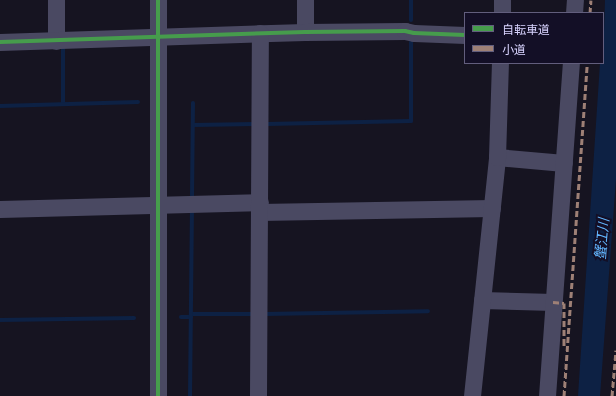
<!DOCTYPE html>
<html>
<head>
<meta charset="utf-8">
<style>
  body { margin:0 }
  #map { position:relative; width:616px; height:396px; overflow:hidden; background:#161421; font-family:Barlow,"Noto Sans JP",sans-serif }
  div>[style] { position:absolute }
  .water>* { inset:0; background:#0d2144 }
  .stream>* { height:4px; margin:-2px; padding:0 2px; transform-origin:2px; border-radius:2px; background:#0d2144 }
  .minor>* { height:17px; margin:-8.5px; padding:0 8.5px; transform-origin:8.5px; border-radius:8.5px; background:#4a4962 }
  .quiet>* { height:3px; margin-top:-1.5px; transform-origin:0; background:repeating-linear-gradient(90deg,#9e8076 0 6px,transparent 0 9px) }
  .cycleway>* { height:4px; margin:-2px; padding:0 2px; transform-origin:2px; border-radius:2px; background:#469c4c }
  span { translate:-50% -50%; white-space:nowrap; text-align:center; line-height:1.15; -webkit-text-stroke:4px #130f26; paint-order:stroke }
  .water-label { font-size:14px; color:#62b6ff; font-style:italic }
  .legend { position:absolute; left:464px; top:12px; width:140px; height:52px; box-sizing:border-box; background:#130f26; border:1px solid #625e7d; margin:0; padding:5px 7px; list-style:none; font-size:12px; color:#d9d4ff }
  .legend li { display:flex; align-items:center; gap:8px; height:20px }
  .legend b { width:20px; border:1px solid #625e7d }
</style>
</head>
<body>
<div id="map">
  <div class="water">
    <i style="clip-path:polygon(605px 0,616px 0,616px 179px,600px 396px,578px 396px,600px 63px,603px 63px)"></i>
  </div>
  <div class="stream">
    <i style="left:411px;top:0;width:20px;rotate:90deg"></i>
    <i style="left:63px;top:49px;width:55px;rotate:90deg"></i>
    <i style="left:0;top:106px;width:138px;rotate:-1.7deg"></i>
    <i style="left:267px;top:124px;width:144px;rotate:-1.2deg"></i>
    <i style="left:411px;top:121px;width:79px;rotate:-90deg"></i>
    <i style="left:193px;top:125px;width:62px;rotate:-0.9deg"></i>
    <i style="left:192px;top:197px;width:94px;rotate:-89.4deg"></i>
    <i style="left:191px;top:314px;width:61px"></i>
    <i style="left:264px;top:314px;width:164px;rotate:-1deg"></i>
    <i style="left:181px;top:317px;width:10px"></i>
    <i style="left:0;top:320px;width:134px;rotate:-0.9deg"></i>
    <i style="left:190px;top:396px;width:185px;rotate:-89.4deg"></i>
  </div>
  <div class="minor">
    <i style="left:56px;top:0;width:41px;rotate:90deg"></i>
    <i style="left:305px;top:0;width:32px;rotate:90deg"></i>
    <i style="left:502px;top:13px;width:13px;rotate:-90deg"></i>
    <i style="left:574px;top:13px;width:13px;rotate:-86deg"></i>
    <i style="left:0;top:42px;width:305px;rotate:-1.9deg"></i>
    <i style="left:305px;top:32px;width:100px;rotate:-0.6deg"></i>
    <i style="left:405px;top:31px;width:9px;rotate:13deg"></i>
    <i style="left:414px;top:33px;width:51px;rotate:2.2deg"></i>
    <i style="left:497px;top:157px;width:67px;rotate:5.1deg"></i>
    <i style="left:0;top:209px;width:260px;rotate:-1.5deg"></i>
    <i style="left:259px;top:212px;width:233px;rotate:-1deg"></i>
    <i style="left:482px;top:300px;width:71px;rotate:1.6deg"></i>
    <i style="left:158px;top:396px;width:396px;rotate:-90deg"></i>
    <i style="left:258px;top:396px;width:363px;rotate:-89.7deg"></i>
    <i style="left:472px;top:396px;width:240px;rotate:-84deg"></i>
    <i style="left:497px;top:157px;width:94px;rotate:-88.2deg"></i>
    <i style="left:547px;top:396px;width:334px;rotate:-85.9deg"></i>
  </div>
  <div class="quiet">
    <i style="left:590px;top:13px;width:13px;rotate:-86deg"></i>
    <i style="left:553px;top:302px;width:11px;rotate:5deg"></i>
    <i style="left:564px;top:303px;width:44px;rotate:90deg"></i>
    <i style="left:564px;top:396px;width:334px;rotate:-86deg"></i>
    <i style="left:612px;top:396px;width:46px;rotate:-85deg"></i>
  </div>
  <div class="cycleway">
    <i style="left:0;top:42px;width:305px;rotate:-1.9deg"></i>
    <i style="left:305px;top:32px;width:100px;rotate:-0.6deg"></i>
    <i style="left:405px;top:31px;width:9px;rotate:13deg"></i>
    <i style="left:414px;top:33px;width:51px;rotate:2.2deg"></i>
    <i style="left:158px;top:396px;width:396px;rotate:-90deg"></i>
  </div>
  <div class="water-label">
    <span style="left:602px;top:239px;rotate:-85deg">蟹江川</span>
  </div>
  <ul class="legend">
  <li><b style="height:5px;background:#469c4c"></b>自転車道</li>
  <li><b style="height:5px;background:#9e8076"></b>小道</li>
  </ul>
</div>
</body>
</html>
